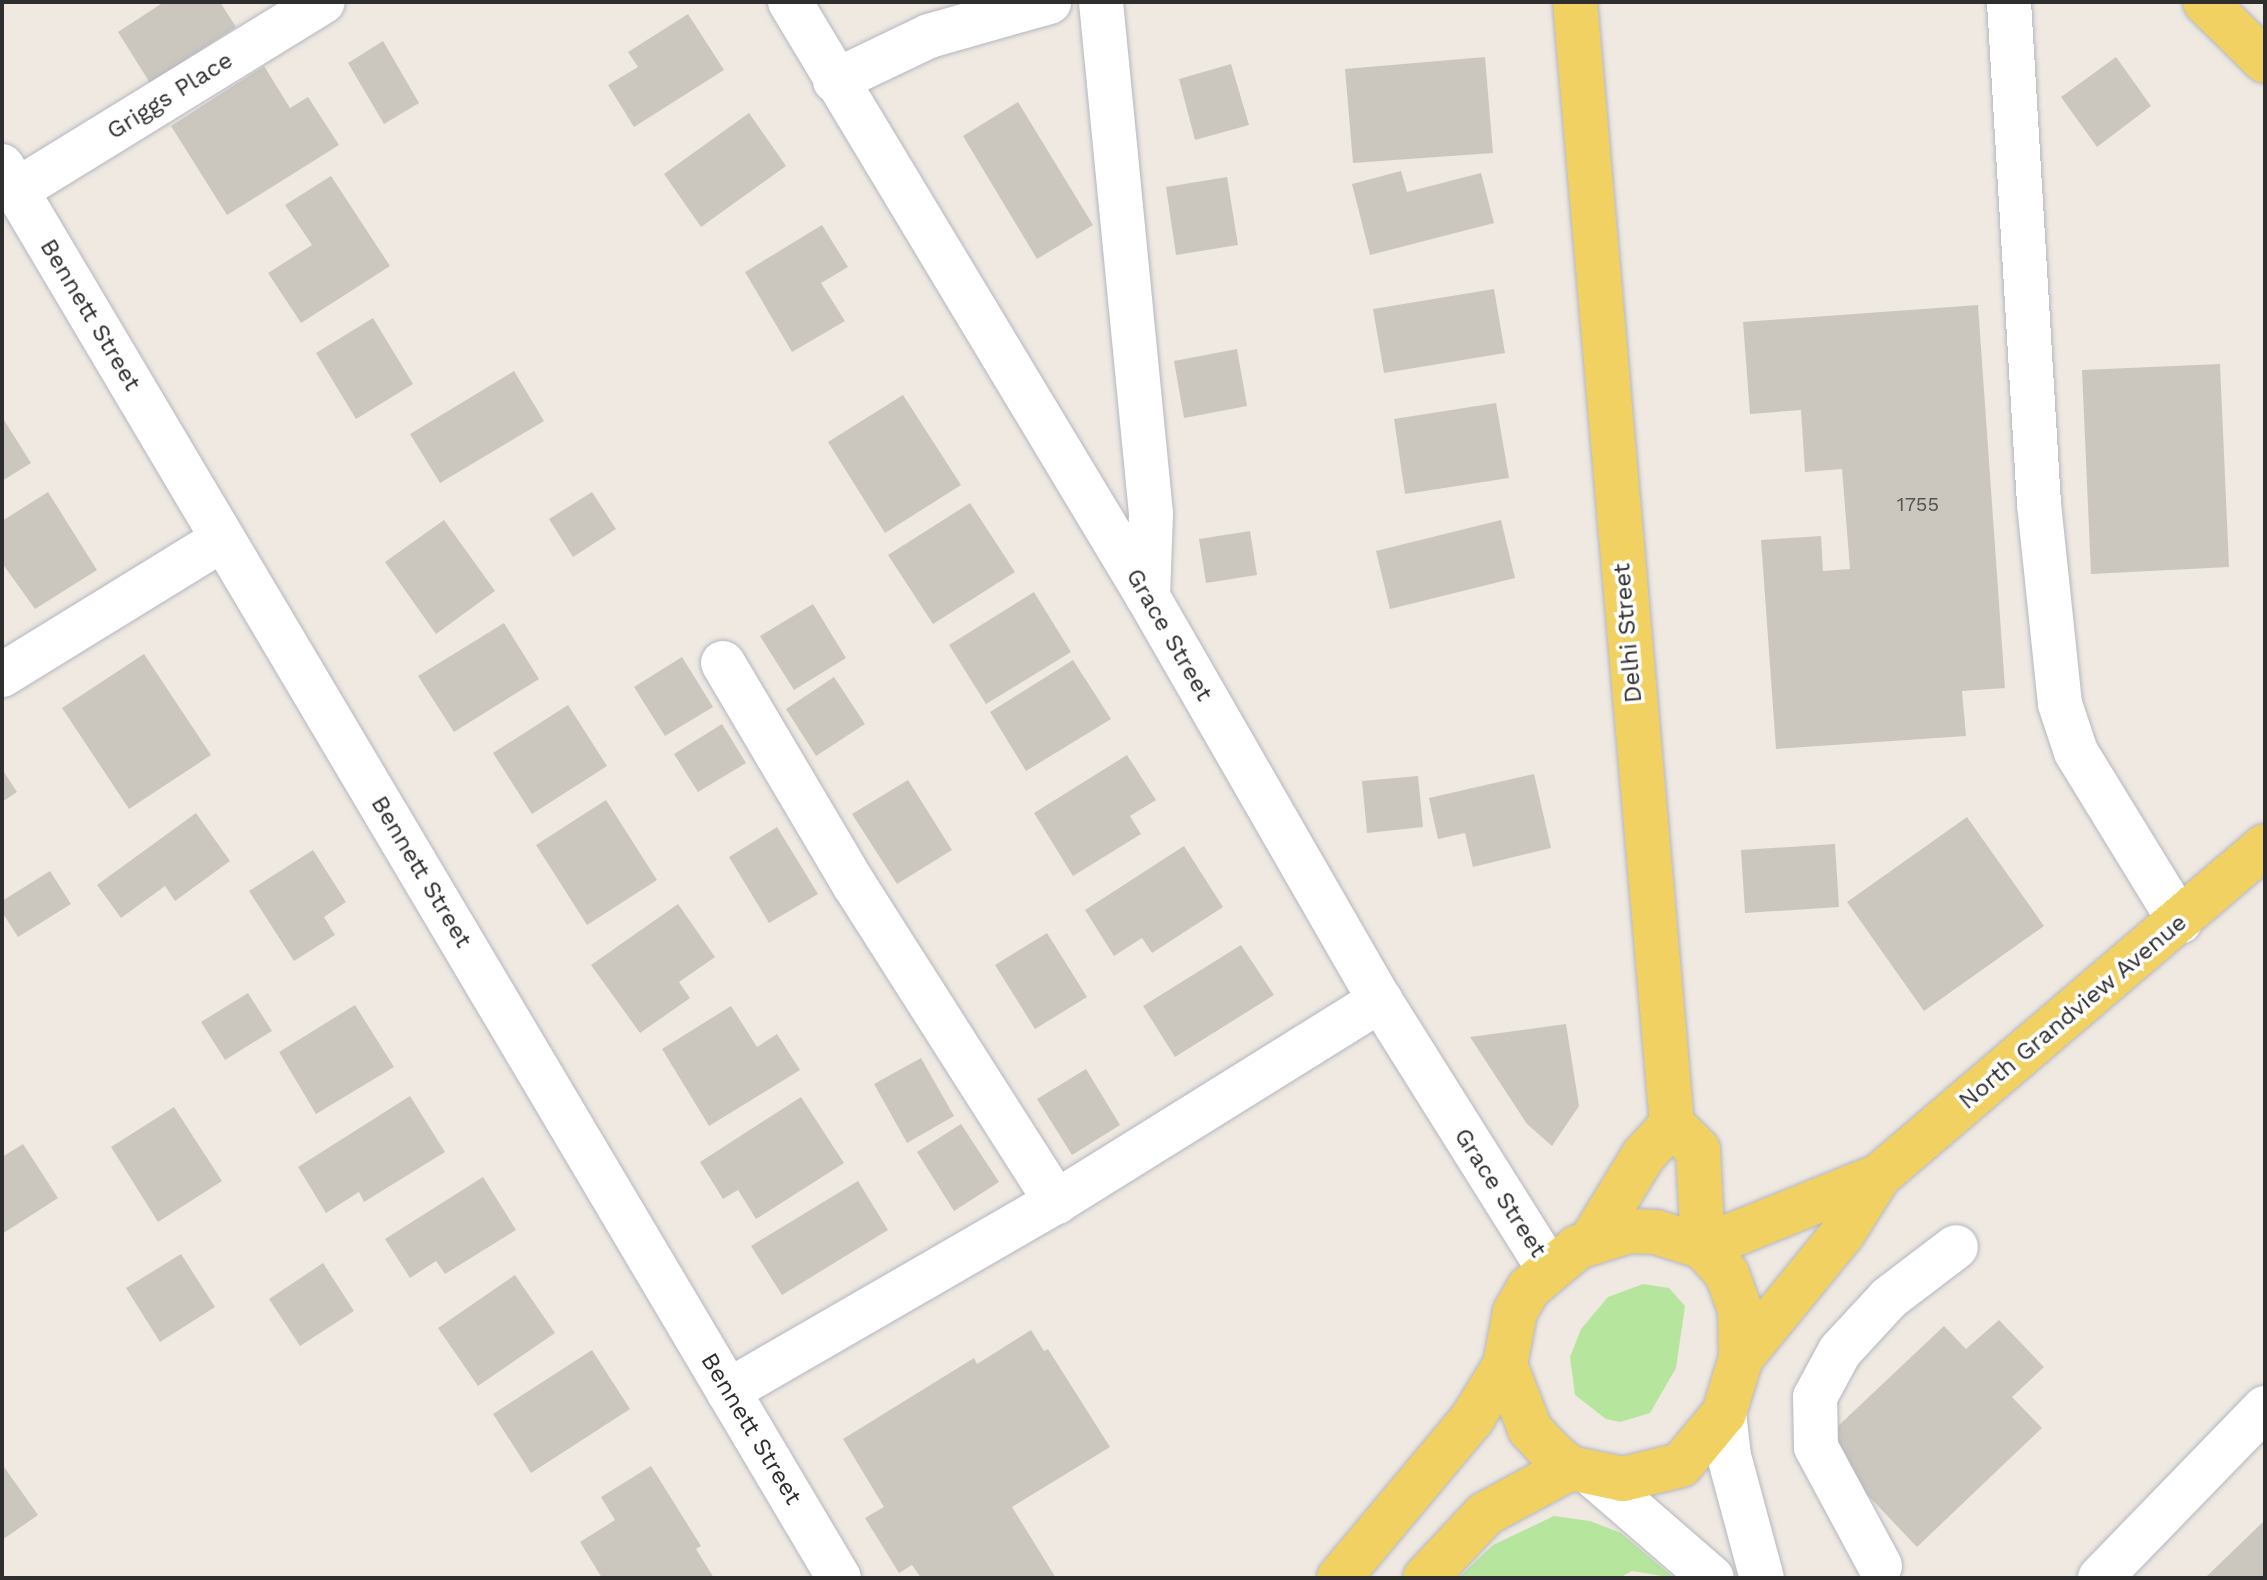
<!DOCTYPE html>
<html>
<head>
<meta charset="utf-8">
<style>
  body { margin:0 }
  #map { position:relative; width:2267px; height:1580px; overflow:hidden; background:#efe9e1; font-family:"Work Sans",sans-serif }
  div>[style] { position:absolute }
  .green>* { inset:0; background:#b6e59e }
  .building>* { inset:0; background:#cbc7bf }
  .roads { filter:drop-shadow(0 0 2px #b4b7c1) drop-shadow(0 0 2px #b4b7c1) }
  .minor>* { height:44px; margin:-22px; padding:0 22px; transform-origin:22px; border-radius:22px; background:#fff }
  .major>* { height:44px; margin:-22px; padding:0 22px; transform-origin:22px; border-radius:22px; background:#f2d163 }
  span { translate:-50% -50%; white-space:nowrap; text-align:center; line-height:1.15; -webkit-text-stroke:7px #fff; paint-order:stroke }
  .number-label { font-size:20px; color:#555452 }
  .number-label span { -webkit-text-stroke-width:0 }
  .street-label { font-size:24px; color:#2e2e2e }
  .frame { position:absolute; inset:0; border:4px solid #2e2e2e; pointer-events:none }
</style>
</head>
<body>
<div id="map">
  <div class="green">
    <i style="clip-path:polygon(1643px 1284px,1669px 1288px,1685px 1306px,1676px 1368px,1650px 1413px,1620px 1422px,1606px 1419px,1575px 1395px,1570px 1357px,1581px 1329px,1608px 1297px)"></i>
    <i style="clip-path:polygon(1554px 1516px,1590px 1521px,1621px 1533px,1674px 1578px,1632px 1571px,1619px 1578px,1458px 1578px,1493px 1545px)"></i>
  </div>
  <div class="building">
    <i style="clip-path:polygon(164px 2px,220px 2px,236px 27px,150px 83px,118px 32px)"></i>
    <i style="clip-path:polygon(688px 14px,724px 70px,634px 127px,608px 85px,638px 67px,628px 52px)"></i>
    <i style="clip-path:polygon(383px 41px,419px 103px,384px 124px,348px 63px)"></i>
    <i style="clip-path:polygon(1485px 57px,1493px 153px,1353px 163px,1345px 69px)"></i>
    <i style="clip-path:polygon(2116px 57px,2151px 106px,2097px 147px,2061px 97px)"></i>
    <i style="clip-path:polygon(1231px 64px,1249px 125px,1195px 140px,1179px 79px)"></i>
    <i style="clip-path:polygon(264px 66px,290px 108px,308px 97px,339px 145px,227px 215px,171px 126px)"></i>
    <i style="clip-path:polygon(1018px 102px,1093px 225px,1037px 259px,963px 136px)"></i>
    <i style="clip-path:polygon(749px 113px,786px 166px,701px 227px,664px 174px)"></i>
    <i style="clip-path:polygon(1401px 171px,1407px 192px,1481px 173px,1494px 223px,1370px 255px,1352px 184px)"></i>
    <i style="clip-path:polygon(331px 176px,390px 266px,301px 323px,268px 273px,312px 245px,285px 205px)"></i>
    <i style="clip-path:polygon(1227px 177px,1238px 245px,1176px 255px,1166px 187px)"></i>
    <i style="clip-path:polygon(822px 225px,848px 267px,821px 283px,845px 321px,792px 352px,745px 272px)"></i>
    <i style="clip-path:polygon(1494px 289px,1505px 353px,1384px 373px,1373px 309px)"></i>
    <i style="clip-path:polygon(1978px 305px,2005px 688px,1962px 691px,1966px 736px,1776px 749px,1761px 540px,1821px 536px,1823px 571px,1850px 569px,1842px 469px,1805px 472px,1801px 410px,1750px 414px,1743px 322px)"></i>
    <i style="clip-path:polygon(373px 318px,413px 384px,356px 419px,316px 353px)"></i>
    <i style="clip-path:polygon(1237px 349px,1247px 406px,1184px 418px,1174px 361px)"></i>
    <i style="clip-path:polygon(2220px 364px,2229px 567px,2091px 574px,2082px 370px)"></i>
    <i style="clip-path:polygon(514px 371px,544px 421px,440px 483px,410px 434px)"></i>
    <i style="clip-path:polygon(903px 395px,961px 485px,885px 533px,828px 442px)"></i>
    <i style="clip-path:polygon(1496px 403px,1509px 478px,1405px 494px,1394px 419px)"></i>
    <i style="clip-path:polygon(2px 417px,31px 463px,2px 481px)"></i>
    <i style="clip-path:polygon(48px 492px,97px 570px,35px 609px,2px 563px,2px 521px)"></i>
    <i style="clip-path:polygon(592px 492px,616px 529px,573px 557px,549px 519px)"></i>
    <i style="clip-path:polygon(970px 503px,1015px 572px,933px 624px,888px 555px)"></i>
    <i style="clip-path:polygon(444px 520px,495px 591px,436px 634px,385px 562px)"></i>
    <i style="clip-path:polygon(1501px 520px,1515px 578px,1390px 609px,1376px 551px)"></i>
    <i style="clip-path:polygon(1250px 531px,1257px 575px,1206px 583px,1199px 539px)"></i>
    <i style="clip-path:polygon(1034px 592px,1071px 652px,986px 704px,949px 645px)"></i>
    <i style="clip-path:polygon(813px 604px,846px 658px,794px 690px,760px 636px)"></i>
    <i style="clip-path:polygon(504px 623px,539px 679px,454px 732px,418px 676px)"></i>
    <i style="clip-path:polygon(144px 654px,211px 755px,129px 809px,62px 708px)"></i>
    <i style="clip-path:polygon(682px 657px,713px 707px,665px 736px,634px 687px)"></i>
    <i style="clip-path:polygon(1073px 660px,1111px 719px,1026px 771px,990px 712px)"></i>
    <i style="clip-path:polygon(834px 677px,865px 724px,816px 756px,786px 709px)"></i>
    <i style="clip-path:polygon(568px 705px,607px 766px,532px 814px,493px 753px)"></i>
    <i style="clip-path:polygon(722px 724px,746px 763px,698px 792px,674px 754px)"></i>
    <i style="clip-path:polygon(1127px 755px,1156px 800px,1130px 816px,1141px 834px,1073px 876px,1034px 813px)"></i>
    <i style="clip-path:polygon(2px 769px,17px 792px,2px 802px)"></i>
    <i style="clip-path:polygon(1534px 774px,1551px 848px,1473px 867px,1465px 833px,1438px 839px,1429px 798px)"></i>
    <i style="clip-path:polygon(1418px 776px,1423px 827px,1367px 833px,1362px 781px)"></i>
    <i style="clip-path:polygon(908px 780px,952px 850px,897px 884px,852px 814px)"></i>
    <i style="clip-path:polygon(606px 800px,657px 880px,587px 925px,536px 845px)"></i>
    <i style="clip-path:polygon(196px 813px,230px 861px,175px 901px,165px 886px,121px 918px,97px 885px)"></i>
    <i style="clip-path:polygon(1967px 817px,2044px 926px,1924px 1011px,1847px 902px)"></i>
    <i style="clip-path:polygon(777px 827px,818px 894px,769px 923px,729px 857px)"></i>
    <i style="clip-path:polygon(1835px 844px,1839px 907px,1745px 913px,1741px 850px)"></i>
    <i style="clip-path:polygon(1184px 846px,1223px 907px,1152px 953px,1142px 938px,1114px 956px,1085px 910px)"></i>
    <i style="clip-path:polygon(313px 850px,346px 902px,324px 917px,335px 935px,294px 961px,249px 891px)"></i>
    <i style="clip-path:polygon(50px 871px,71px 904px,18px 937px,2px 912px,2px 901px)"></i>
    <i style="clip-path:polygon(678px 904px,715px 957px,679px 982px,690px 998px,640px 1033px,591px 965px)"></i>
    <i style="clip-path:polygon(1047px 933px,1087px 997px,1035px 1029px,995px 965px)"></i>
    <i style="clip-path:polygon(1241px 945px,1274px 995px,1175px 1057px,1143px 1006px)"></i>
    <i style="clip-path:polygon(248px 993px,272px 1031px,225px 1060px,201px 1022px)"></i>
    <i style="clip-path:polygon(355px 1005px,394px 1067px,316px 1114px,279px 1052px)"></i>
    <i style="clip-path:polygon(731px 1006px,757px 1047px,777px 1034px,800px 1070px,709px 1126px,662px 1049px)"></i>
    <i style="clip-path:polygon(1566px 1024px,1579px 1106px,1552px 1146px,1527px 1124px,1470px 1037px)"></i>
    <i style="clip-path:polygon(921px 1058px,954px 1116px,907px 1143px,874px 1084px)"></i>
    <i style="clip-path:polygon(1086px 1069px,1120px 1125px,1072px 1155px,1037px 1099px)"></i>
    <i style="clip-path:polygon(410px 1096px,445px 1152px,364px 1202px,359px 1192px,326px 1213px,298px 1167px)"></i>
    <i style="clip-path:polygon(801px 1097px,844px 1163px,756px 1219px,738px 1190px,723px 1199px,700px 1162px)"></i>
    <i style="clip-path:polygon(174px 1107px,222px 1181px,158px 1222px,111px 1147px)"></i>
    <i style="clip-path:polygon(961px 1124px,999px 1182px,954px 1211px,917px 1152px)"></i>
    <i style="clip-path:polygon(23px 1144px,58px 1198px,2px 1234px,2px 1157px)"></i>
    <i style="clip-path:polygon(483px 1177px,516px 1230px,445px 1274px,436px 1261px,410px 1278px,385px 1239px)"></i>
    <i style="clip-path:polygon(858px 1181px,888px 1230px,782px 1295px,751px 1246px)"></i>
    <i style="clip-path:polygon(181px 1254px,215px 1307px,160px 1342px,126px 1288px)"></i>
    <i style="clip-path:polygon(323px 1263px,354px 1311px,300px 1346px,269px 1299px)"></i>
    <i style="clip-path:polygon(515px 1275px,555px 1333px,478px 1386px,438px 1328px)"></i>
    <i style="clip-path:polygon(1999px 1320px,2044px 1367px,2012px 1397px,2042px 1428px,1917px 1547px,1819px 1444px,1944px 1326px,1966px 1349px)"></i>
    <i style="clip-path:polygon(1031px 1330px,1044px 1351px,1048px 1349px,1110px 1447px,1012px 1507px,1056px 1578px,921px 1578px,912px 1565px,899px 1573px,865px 1518px,884px 1507px,843px 1439px,974px 1358px,977px 1364px)"></i>
    <i style="clip-path:polygon(592px 1350px,630px 1409px,531px 1473px,493px 1414px)"></i>
    <i style="clip-path:polygon(2px 1464px,38px 1515px,2px 1540px)"></i>
    <i style="clip-path:polygon(651px 1466px,701px 1546px,696px 1549px,714px 1578px,602px 1578px,580px 1542px,615px 1520px,601px 1497px)"></i>
    <i style="clip-path:polygon(2265px 1520px,2265px 1578px,2209px 1578px,2207px 1576px)"></i>
  </div>
  <div class="roads">
    <div class="minor">
      <i style="left:790px;top:2px;width:694px;rotate:58.97deg"></i>
      <i style="left:1148px;top:597px;width:465px;rotate:60.1deg"></i>
      <i style="left:1380px;top:1000px;width:318px;rotate:57.9deg"></i>
      <i style="left:1101px;top:2px;width:514px;rotate:84.42deg"></i>
      <i style="left:1151px;top:514px;width:83px;rotate:92.1deg"></i>
      <i style="left:2009px;top:2px;width:503px;rotate:86.58deg"></i>
      <i style="left:2039px;top:504px;width:201px;rotate:84deg"></i>
      <i style="left:2060px;top:704px;width:51px;rotate:71.6deg"></i>
      <i style="left:2076px;top:752px;width:199px;rotate:58.5deg"></i>
      <i style="left:835px;top:81px;width:104px;rotate:-25.6deg"></i>
      <i style="left:929px;top:36px;width:125px;rotate:-15.8deg"></i>
      <i style="left:2px;top:166px;width:1641px;rotate:59.34deg"></i>
      <i style="left:17px;top:190px;width:359px;rotate:-31.6deg"></i>
      <i style="left:723px;top:663px;width:259px;rotate:59.4deg"></i>
      <i style="left:855px;top:886px;width:375px;rotate:57.5deg"></i>
      <i style="left:2px;top:675px;width:259px;rotate:-31.6deg"></i>
      <i style="left:728px;top:1391px;width:379px;rotate:-30deg"></i>
      <i style="left:1056px;top:1202px;width:382px;rotate:-31.9deg"></i>
      <i style="left:1724px;top:1413px;width:43px;rotate:83.4deg"></i>
      <i style="left:1729px;top:1456px;width:126px;rotate:74.9deg"></i>
      <i style="left:1593px;top:1475px;width:157px;rotate:40.9deg"></i>
      <i style="left:1880px;top:1566px;width:135px;rotate:-118.3deg"></i>
      <i style="left:1816px;top:1447px;width:50px;rotate:-91.1deg"></i>
      <i style="left:1815px;top:1397px;width:52px;rotate:-61.5deg"></i>
      <i style="left:1840px;top:1351px;width:72px;rotate:-47.2deg"></i>
      <i style="left:1889px;top:1298px;width:84px;rotate:-37.3deg"></i>
      <i style="left:2100px;top:1578px;width:237px;rotate:-45.9deg"></i>
    </div>
    <div class="major">
      <i style="left:1575px;top:2px;width:1126px;rotate:85.06deg"></i>
      <i style="left:1672px;top:1124px;width:43px;rotate:132.2deg"></i>
      <i style="left:1643px;top:1156px;width:96px;rotate:121.4deg"></i>
      <i style="left:2205px;top:2px;width:84px;rotate:44.5deg"></i>
      <i style="left:1672px;top:1124px;width:37px;rotate:45deg"></i>
      <i style="left:1698px;top:1150px;width:97px;rotate:87deg"></i>
      <i style="left:1629px;top:1231px;width:27px;rotate:2deg"></i>
      <i style="left:1656px;top:1232px;width:49px;rotate:17.7deg"></i>
      <i style="left:1703px;top:1247px;width:36px;rotate:48deg"></i>
      <i style="left:1727px;top:1274px;width:38px;rotate:70deg"></i>
      <i style="left:1740px;top:1310px;width:48px;rotate:88.8deg"></i>
      <i style="left:1741px;top:1358px;width:58px;rotate:107.2deg"></i>
      <i style="left:1724px;top:1413px;width:67px;rotate:129.6deg"></i>
      <i style="left:1681px;top:1465px;width:60px;rotate:166.4deg"></i>
      <i style="left:1623px;top:1479px;width:54px;rotate:-168.3deg"></i>
      <i style="left:1570px;top:1468px;width:23px;rotate:-140deg"></i>
      <i style="left:1552px;top:1453px;width:33px;rotate:-133deg"></i>
      <i style="left:1530px;top:1429px;width:69px;rotate:-111.3deg"></i>
      <i style="left:1505px;top:1365px;width:54px;rotate:-79.3deg"></i>
      <i style="left:1515px;top:1312px;width:28px;rotate:-60deg"></i>
      <i style="left:1529px;top:1288px;width:64px;rotate:-39.9deg"></i>
      <i style="left:1578px;top:1247px;width:53px;rotate:-17.4deg"></i>
      <i style="left:1703px;top:1247px;width:190px;rotate:-22deg"></i>
      <i style="left:1879px;top:1176px;width:508px;rotate:-40.53deg"></i>
      <i style="left:1741px;top:1358px;width:161px;rotate:-50.8deg"></i>
      <i style="left:1843px;top:1233px;width:67px;rotate:-57.7deg"></i>
      <i style="left:1339px;top:1578px;width:207px;rotate:-50.1deg"></i>
      <i style="left:1472px;top:1419px;width:63px;rotate:-58.6deg"></i>
      <i style="left:1425px;top:1578px;width:88px;rotate:-46.8deg"></i>
      <i style="left:1485px;top:1514px;width:97px;rotate:-28.4deg"></i>
    </div>
  </div>
  <div class="number-label">
    <span style="left:1918px;top:504px">1755</span>
  </div>
  <div class="street-label">
    <span style="left:170px;top:96px;rotate:-32deg">Griggs Place</span>
    <span style="left:90px;top:315px;rotate:59deg">Bennett Street</span>
    <span style="left:1628px;top:633px;rotate:-95deg">Delhi Street</span>
    <span style="left:1169px;top:635px;rotate:60deg">Grace Street</span>
    <span style="left:421px;top:872px;rotate:59deg">Bennett Street</span>
    <span style="left:2073px;top:1012px;rotate:-40deg">North Grandview Avenue</span>
    <span style="left:1500px;top:1193px;rotate:57deg">Grace Street</span>
    <span style="left:751px;top:1429px;rotate:59deg">Bennett Street</span>
  </div>
  <div class="frame"></div>
</div>
</body>
</html>
